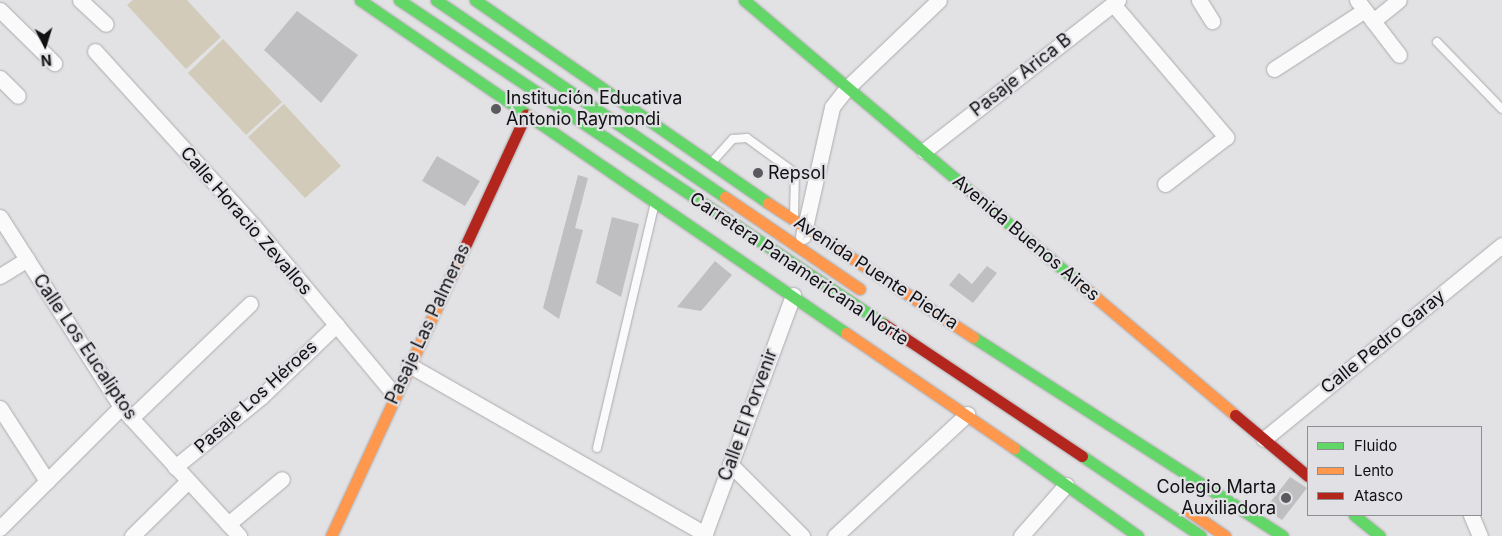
<!DOCTYPE html>
<html>
<head>
<meta charset="utf-8">
<style>
  body { margin:0 }
  #map { position:relative; width:1502px; height:536px; overflow:hidden; background:#e2e1e4; font-family:Inter,sans-serif }
  div>[style] { position:absolute }
  .green>* { inset:0; background:#d2cbb9 }
  .building>* { inset:0; background:#bfbfc1 }
  .roads { filter:drop-shadow(0 0 1px #acabad) drop-shadow(0 0 1px #acabad) }
  .lane>* { height:8px; margin:-4px; padding:0 4px; transform-origin:4px; border-radius:4px; background:#fbfafb }
  .street>* { height:15px; margin:-7.5px; padding:0 7.5px; transform-origin:7.5px; border-radius:7.5px; background:#fbfafb }
  .fast>* { height:11px; margin:-5.5px; padding:0 5.5px; transform-origin:5.5px; border-radius:5.5px; background:#63d668 }
  .slow>* { height:11px; margin:-5.5px; padding:0 5.5px; transform-origin:5.5px; border-radius:5.5px; background:#ff974d }
  .jam>* { height:11px; margin:-5.5px; padding:0 5.5px; transform-origin:5.5px; border-radius:5.5px; background:#b3261e }
  .dots>* { width:14px; height:14px; translate:-50% -50%; box-sizing:border-box; border:2px solid #e1e0e5; border-radius:50% }
  span { translate:-50% -50%; white-space:nowrap; text-align:center; line-height:1.15; -webkit-text-stroke:4.5px #e1e0e5; paint-order:stroke }
  .street-label { font-size:18px; color:#111012 }
  .poi-label { font-size:18px; color:#111012 }
  .left { translate:0 -50%; text-align:left }
  .right { translate:-100% -50%; text-align:right }
  .legend { position:absolute; left:1307px; top:426px; width:175px; height:90px; box-sizing:border-box; background:#e1e0e5; border:1px solid #8e8d91; margin:0; padding:6px 9px; list-style:none; font-size:15px; color:#111012 }
  .legend li { display:flex; align-items:center; gap:10px; height:25px }
  .legend b { width:25px; border:1px solid #8e8d91 }
  .north { position:absolute; left:20px; top:20px; width:50px; height:50px; -webkit-text-stroke:4px #e1e0e5; paint-order:stroke; rotate:175deg; font-size:14px; font-weight:700; line-height:20px; text-align:center; color:#111012 }
  .north::after { content:''; display:block; margin:auto; width:18px; height:22px; background:#111012; clip-path:polygon(50% 0,100% 100%,50% 72%,0 100%) }
</style>
</head>
<body>
<div id="map">
  <div class="green">
    <i style="clip-path:polygon(133px 0,187px 0,221px 37px,186px 69px,127px 5px)"></i>
    <i style="clip-path:polygon(223px 39px,282px 102px,246px 135px,188px 73px)"></i>
    <i style="clip-path:polygon(284px 104px,341px 166px,305px 198px,248px 137px)"></i>
  </div>
  <div class="building">
    <i style="clip-path:polygon(297px 11px,358px 55px,321px 103px,264px 50px)"></i>
    <i style="clip-path:polygon(437px 156px,480px 181px,465px 206px,422px 181px)"></i>
    <i style="clip-path:polygon(578px 175px,588px 178px,575px 228px,583px 230px,559px 319px,543px 308px)"></i>
    <i style="clip-path:polygon(612px 217px,639px 224px,621px 297px,596px 283px)"></i>
    <i style="clip-path:polygon(715px 261px,732px 275px,701px 311px,677px 307px)"></i>
    <i style="clip-path:polygon(987px 266px,997px 273px,973px 303px,949px 285px,959px 273px,972px 284px)"></i>
    <i style="clip-path:polygon(1290px 477px,1307px 488px,1282px 520px,1265px 509px)"></i>
  </div>
  <div class="roads">
    <div class="lane">
      <i style="left:1437px;top:42px;width:93px;rotate:45.9deg"></i>
      <i style="left:712px;top:162px;width:31px;rotate:-48deg"></i>
      <i style="left:733px;top:139px;width:14px;rotate:-4deg"></i>
      <i style="left:747px;top:138px;width:59px;rotate:36.1deg"></i>
      <i style="left:795px;top:173px;width:45px;rotate:91.3deg"></i>
      <i style="left:597px;top:448px;width:248px;rotate:-76.7deg"></i>
    </div>
    <div class="street">
      <i style="left:80px;top:0;width:35px;rotate:43deg"></i>
      <i style="left:1199px;top:0;width:25px;rotate:58deg"></i>
      <i style="left:1357px;top:0;width:69px;rotate:52.6deg"></i>
      <i style="left:1113px;top:4px;width:175px;rotate:49.6deg"></i>
      <i style="left:1226px;top:137px;width:77px;rotate:142.4deg"></i>
      <i style="left:0;top:10px;width:76px;rotate:44.5deg"></i>
      <i style="left:1373px;top:21px;width:33px;rotate:-39deg"></i>
      <i style="left:95px;top:51px;width:235px;rotate:47.8deg"></i>
      <i style="left:253px;top:225px;width:220px;rotate:50.2deg"></i>
      <i style="left:1274px;top:69px;width:108px;rotate:-33deg"></i>
      <i style="left:0;top:78px;width:25px;rotate:45deg"></i>
      <i style="left:924px;top:151px;width:246px;rotate:-37.9deg"></i>
      <i style="left:0;top:217px;width:225px;rotate:57.5deg"></i>
      <i style="left:121px;top:407px;width:175px;rotate:47.5deg"></i>
      <i style="left:803px;top:236px;width:132px;rotate:-77.3deg"></i>
      <i style="left:832px;top:107px;width:24px;rotate:-52deg"></i>
      <i style="left:847px;top:88px;width:127px;rotate:-43.7deg"></i>
      <i style="left:0;top:276px;width:32px;rotate:-32deg"></i>
      <i style="left:409px;top:365px;width:341px;rotate:29.7deg"></i>
      <i style="left:0;top:408px;width:87px;rotate:57.2deg"></i>
      <i style="left:131px;top:418px;width:165px;rotate:-43.8deg"></i>
      <i style="left:1264px;top:439px;width:307px;rotate:-39.2deg"></i>
      <i style="left:730px;top:464px;width:102px;rotate:45deg"></i>
      <i style="left:175px;top:467px;width:112px;rotate:-39.2deg"></i>
      <i style="left:262px;top:396px;width:103px;rotate:-43.8deg"></i>
      <i style="left:1471px;top:515px;width:23px;rotate:67deg"></i>
      <i style="left:228px;top:524px;width:70px;rotate:-39.8deg"></i>
      <i style="left:0;top:528px;width:171px;rotate:-45deg"></i>
      <i style="left:132px;top:536px;width:78px;rotate:-44.5deg"></i>
      <i style="left:704px;top:536px;width:257px;rotate:-69.7deg"></i>
      <i style="left:835px;top:536px;width:180px;rotate:-42.7deg"></i>
      <i style="left:1021px;top:536px;width:68px;rotate:-48.6deg"></i>
    </div>
    <div class="fast">
      <i style="left:360px;top:0;width:589px;rotate:34.42deg"></i>
      <i style="left:399px;top:0;width:583px;rotate:33.74deg"></i>
      <i style="left:436px;top:0;width:350px;rotate:34.3deg"></i>
      <i style="left:475px;top:0;width:356px;rotate:34.7deg"></i>
      <i style="left:744px;top:0;width:440px;rotate:40.2deg"></i>
      <i style="left:973px;top:337px;width:368px;rotate:32.7deg"></i>
      <i style="left:1014px;top:448px;width:152px;rotate:35.4deg"></i>
      <i style="left:1082px;top:456px;width:143px;rotate:33.9deg"></i>
      <i style="left:1354px;top:515px;width:33px;rotate:39deg"></i>
    </div>
    <div class="slow">
      <i style="left:725px;top:197px;width:163px;rotate:34.3deg"></i>
      <i style="left:768px;top:203px;width:245px;rotate:33.2deg"></i>
      <i style="left:1080px;top:284px;width:203px;rotate:40.2deg"></i>
      <i style="left:846px;top:333px;width:204px;rotate:34.4deg"></i>
      <i style="left:1189px;top:511px;width:44px;rotate:34.8deg"></i>
      <i style="left:331px;top:536px;width:307px;rotate:-65.2deg"></i>
    </div>
    <div class="jam">
      <i style="left:460px;top:257px;width:157px;rotate:-65.2deg"></i>
      <i style="left:884px;top:324px;width:238px;rotate:33.7deg"></i>
      <i style="left:1235px;top:415px;width:95px;rotate:39.9deg"></i>
    </div>
  </div>
  <div class="dots">
    <i style="left:496px;top:109px;background:#5a595c"></i>
    <i style="left:758px;top:173px;background:#5a595c"></i>
    <i style="left:1286px;top:498px;background:#5a595c"></i>
  </div>
  <div class="street-label">
    <span style="left:1021px;top:75px;rotate:-38deg">Pasaje Arica B</span>
    <span style="left:246px;top:221px;rotate:49deg">Calle Horacio Zevallos</span>
    <span style="left:1026px;top:238px;rotate:40deg">Avenida Buenos Aires</span>
    <span style="left:799px;top:269px;rotate:34deg">Carretera Panamericana Norte</span>
    <span style="left:876px;top:273px;rotate:33deg">Avenida Puente Piedra</span>
    <span style="left:428px;top:324px;rotate:-65deg">Pasaje Las Palmeras</span>
    <span style="left:1383px;top:342px;rotate:-39deg">Calle Pedro Garay</span>
    <span style="left:85px;top:347px;rotate:56deg">Calle Los Eucaliptos</span>
    <span style="left:256px;top:397px;rotate:-42deg">Pasaje Los Héroes</span>
    <span style="left:748px;top:415px;rotate:-70deg">Calle El Porvenir</span>
  </div>
  <div class="poi-label">
    <span class="left" style="left:506px;top:109px">Institución Educativa<br>Antonio Raymondi</span>
    <span class="left" style="left:768px;top:173px">Repsol</span>
    <span class="right" style="left:1276px;top:498px">Colegio Marta<br>Auxiliadora</span>
  </div>
  <ul class="legend">
  <li><b style="height:6px;background:#63d668"></b>Fluido</li>
  <li><b style="height:6px;background:#ff974d"></b>Lento</li>
  <li><b style="height:6px;background:#b3261e"></b>Atasco</li>
  </ul>
  <div class="north">N</div>
</div>
</body>
</html>
